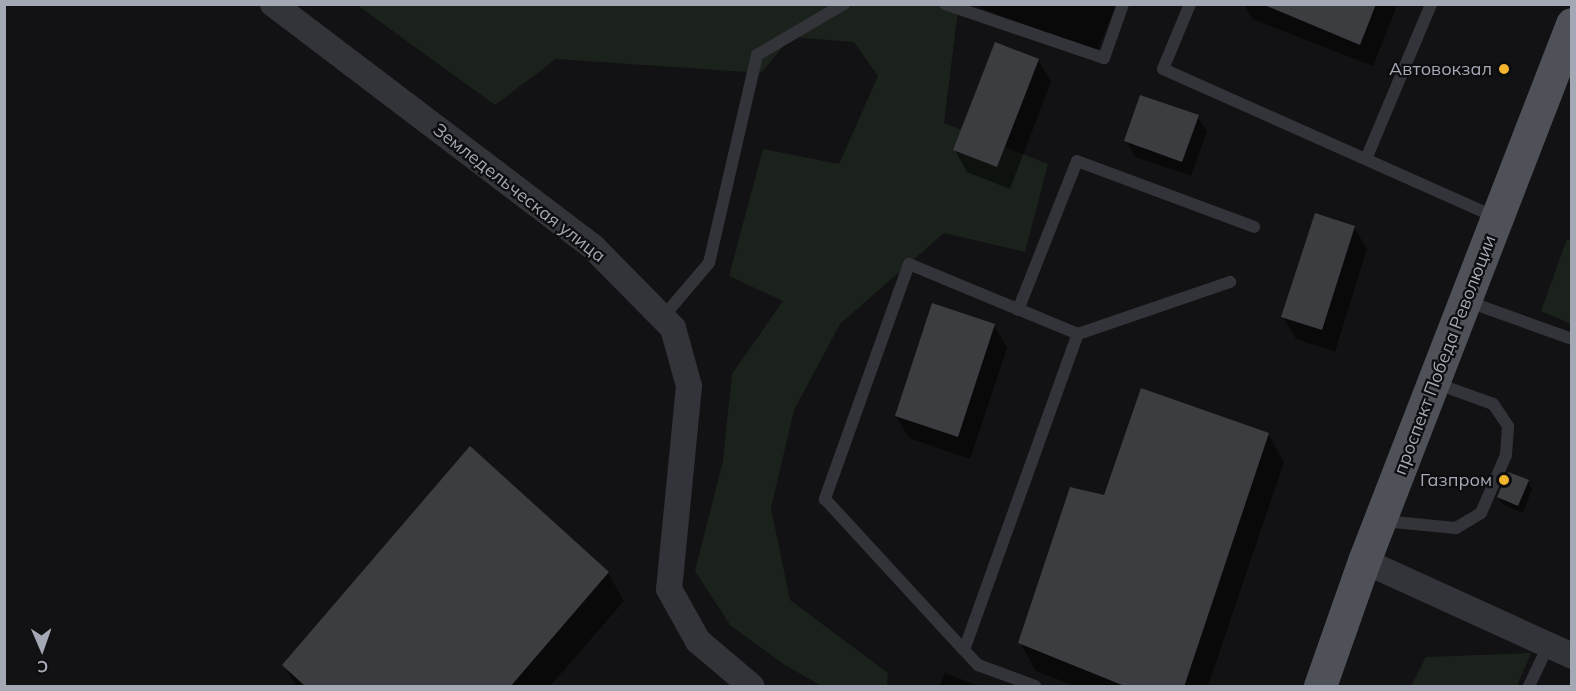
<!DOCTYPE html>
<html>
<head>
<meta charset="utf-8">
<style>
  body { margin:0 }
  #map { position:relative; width:1576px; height:691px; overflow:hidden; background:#121214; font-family:Mulish,sans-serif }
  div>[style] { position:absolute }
  .green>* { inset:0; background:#1a221b }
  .shadow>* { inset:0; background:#0007 }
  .building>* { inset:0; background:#3c3d41 }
  .lane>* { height:12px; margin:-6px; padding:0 6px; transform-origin:6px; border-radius:6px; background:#333439 }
  .street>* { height:26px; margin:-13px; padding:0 13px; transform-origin:13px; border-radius:13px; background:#333439 }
  .primary>* { height:33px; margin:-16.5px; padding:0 16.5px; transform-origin:16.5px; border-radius:16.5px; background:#4f5158 }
  .dots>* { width:16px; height:16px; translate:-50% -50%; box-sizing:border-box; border:3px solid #0d0d0f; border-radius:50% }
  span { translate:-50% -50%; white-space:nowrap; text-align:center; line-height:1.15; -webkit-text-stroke:4.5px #0d0d0f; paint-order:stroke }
  .poi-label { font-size:18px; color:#a4a8b4 }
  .right { translate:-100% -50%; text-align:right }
  .street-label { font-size:18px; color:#a4a8b4 }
  .frame { position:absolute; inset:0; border:6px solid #a4a8b4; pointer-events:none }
  .north { position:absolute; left:12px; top:619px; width:60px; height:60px; -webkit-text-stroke:4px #0d0d0f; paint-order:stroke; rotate:178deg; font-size:16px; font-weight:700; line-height:24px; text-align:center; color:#a4a8b4 }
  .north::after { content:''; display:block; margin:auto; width:21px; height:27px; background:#a4a8b4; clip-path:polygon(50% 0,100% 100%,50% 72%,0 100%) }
</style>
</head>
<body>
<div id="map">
  <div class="green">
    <i style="clip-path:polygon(952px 4px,958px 10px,944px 123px,1048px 164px,1025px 252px,944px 233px,840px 324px,794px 410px,771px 508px,790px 600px,888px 673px,887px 686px,822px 686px,785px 665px,730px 625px,695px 571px,723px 461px,732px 374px,783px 301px,729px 276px,763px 149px,839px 164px,878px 76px,854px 42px,791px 37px,761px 73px,556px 59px,495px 105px,357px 5px)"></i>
    <i style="clip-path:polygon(1567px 239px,1571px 241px,1571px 324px,1541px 311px)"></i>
    <i style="clip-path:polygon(1531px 653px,1517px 686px,1411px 686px,1426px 657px)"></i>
  </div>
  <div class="shadow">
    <i style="clip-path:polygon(970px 4px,1116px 4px,1097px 52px)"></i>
    <i style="clip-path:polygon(1244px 4px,1396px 4px,1397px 6px,1373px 66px,1252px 19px)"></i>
    <i style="clip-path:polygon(1038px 60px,1051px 82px,1010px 189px,967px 172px,955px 150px)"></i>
    <i style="clip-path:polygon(1198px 117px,1207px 132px,1191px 176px,1135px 157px,1126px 141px)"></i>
    <i style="clip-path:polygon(1354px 227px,1367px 249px,1335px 352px,1296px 339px,1283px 317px)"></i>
    <i style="clip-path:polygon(994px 325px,1007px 348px,970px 459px,909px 438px,896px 416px)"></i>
    <i style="clip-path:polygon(1268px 434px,1284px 462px,1208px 686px,1075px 686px,1036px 671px,1020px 643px,1105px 497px)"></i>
    <i style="clip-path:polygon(470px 449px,608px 573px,624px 601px,550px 686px,296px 686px,284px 665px)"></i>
    <i style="clip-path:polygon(1528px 481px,1532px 489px,1523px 513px,1503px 505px,1498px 497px)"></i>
    <i style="clip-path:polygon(945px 673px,979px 686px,939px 686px)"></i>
  </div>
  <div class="building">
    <i style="clip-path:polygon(1262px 4px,1376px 4px,1360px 45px)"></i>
    <i style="clip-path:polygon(995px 42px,1039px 59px,997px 167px,953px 150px)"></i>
    <i style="clip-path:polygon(1140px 95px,1199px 115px,1182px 162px,1124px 141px)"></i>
    <i style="clip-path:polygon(1315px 213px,1355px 226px,1322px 330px,1281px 317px)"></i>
    <i style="clip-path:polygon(932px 303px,995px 324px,958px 437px,895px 416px)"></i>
    <i style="clip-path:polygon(1141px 388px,1269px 433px,1184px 687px,1127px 687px,1018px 643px,1070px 487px,1104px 495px)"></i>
    <i style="clip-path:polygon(470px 446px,609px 572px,510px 687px,306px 687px,282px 665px)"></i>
    <i style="clip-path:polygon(1508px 472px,1529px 480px,1518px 506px,1497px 497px)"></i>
  </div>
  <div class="lane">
    <i style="left:945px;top:4px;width:168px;rotate:18.8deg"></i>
    <i style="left:1104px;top:58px;width:57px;rotate:-70.6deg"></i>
    <i style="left:1190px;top:4px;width:70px;rotate:112.6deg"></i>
    <i style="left:1163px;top:69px;width:363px;rotate:24deg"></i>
    <i style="left:1366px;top:159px;width:168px;rotate:-67.2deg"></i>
    <i style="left:1466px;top:301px;width:113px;rotate:19.7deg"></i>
    <i style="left:1018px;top:310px;width:160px;rotate:-68.4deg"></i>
    <i style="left:1077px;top:161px;width:189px;rotate:20.4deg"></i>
    <i style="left:663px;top:317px;width:71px;rotate:-49.6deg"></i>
    <i style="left:709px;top:263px;width:213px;rotate:-77deg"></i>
    <i style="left:757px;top:55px;width:101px;rotate:-30.4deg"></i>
    <i style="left:1078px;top:334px;width:161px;rotate:-18.9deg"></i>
    <i style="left:1383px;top:521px;width:73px;rotate:5.5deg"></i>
    <i style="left:1456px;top:528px;width:29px;rotate:-31deg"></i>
    <i style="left:1481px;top:513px;width:63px;rotate:-66.7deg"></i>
    <i style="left:1506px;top:455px;width:29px;rotate:-86deg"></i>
    <i style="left:1508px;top:426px;width:27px;rotate:-124deg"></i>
    <i style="left:1493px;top:404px;width:62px;rotate:-160.1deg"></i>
    <i style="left:964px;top:650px;width:336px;rotate:-70.2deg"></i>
    <i style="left:1078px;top:334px;width:183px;rotate:-157.5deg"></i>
    <i style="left:909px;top:264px;width:250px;rotate:109.7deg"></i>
    <i style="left:825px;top:499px;width:205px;rotate:47.4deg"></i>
    <i style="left:964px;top:650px;width:21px;rotate:47deg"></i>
    <i style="left:978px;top:665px;width:61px;rotate:20.2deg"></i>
    <i style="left:1529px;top:686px;width:47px;rotate:-64.5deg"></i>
  </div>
  <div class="street">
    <i style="left:273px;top:4px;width:402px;rotate:37.2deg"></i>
    <i style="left:593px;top:247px;width:114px;rotate:45.4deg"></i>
    <i style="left:673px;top:328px;width:60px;rotate:74.6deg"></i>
    <i style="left:689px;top:386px;width:204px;rotate:95.6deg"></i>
    <i style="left:669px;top:589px;width:60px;rotate:60.9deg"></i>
    <i style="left:698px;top:641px;width:70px;rotate:40.3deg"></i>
    <i style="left:1364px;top:561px;width:229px;rotate:24.5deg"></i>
  </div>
  <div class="primary">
    <i style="left:1320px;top:686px;width:133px;rotate:-70.6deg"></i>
    <i style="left:1364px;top:561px;width:576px;rotate:-68.83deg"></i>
  </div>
  <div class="dots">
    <i style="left:1504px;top:69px;background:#f2b42c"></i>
    <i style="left:1504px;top:480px;background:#f2b42c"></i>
  </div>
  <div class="poi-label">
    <span class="right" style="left:1492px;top:69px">Автовокзал</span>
    <span class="right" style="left:1492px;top:480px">Газпром</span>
  </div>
  <div class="street-label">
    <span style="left:519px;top:193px;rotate:38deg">Земледельческая улица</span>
    <span style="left:1445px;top:355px;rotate:-69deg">проспект Победа Революции</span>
  </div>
  <div class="frame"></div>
  <div class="north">С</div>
</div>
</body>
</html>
